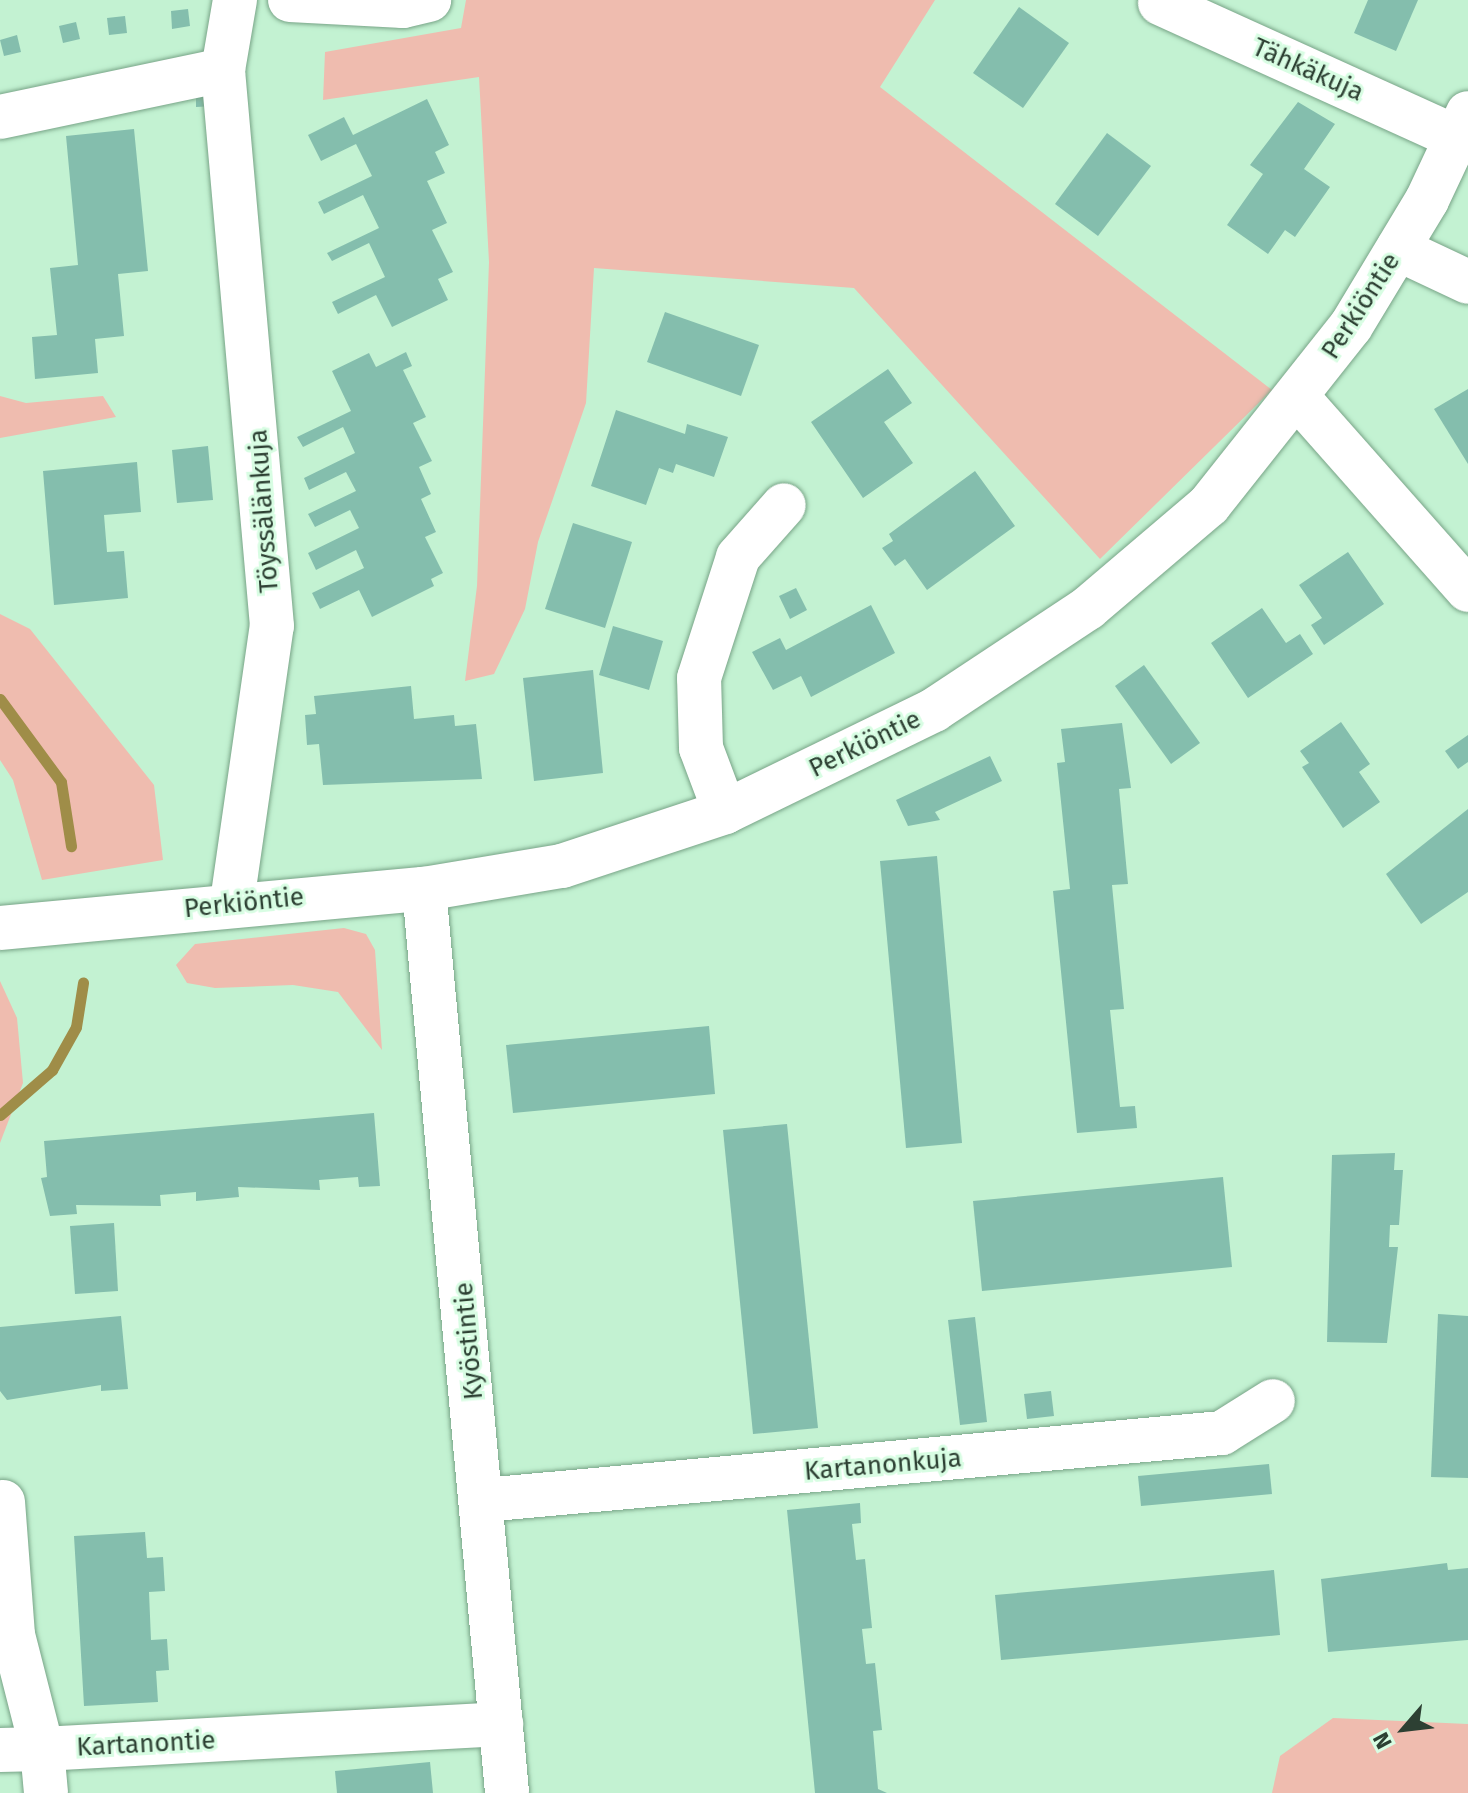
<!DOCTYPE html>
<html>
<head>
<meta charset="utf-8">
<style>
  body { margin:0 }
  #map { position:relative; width:1468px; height:1793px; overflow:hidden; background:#c3f2d2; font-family:"Fira Sans",sans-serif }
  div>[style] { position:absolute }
  .green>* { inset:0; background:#efbcaf }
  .stream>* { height:11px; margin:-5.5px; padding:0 5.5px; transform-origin:5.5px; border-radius:5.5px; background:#9f8d48 }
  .building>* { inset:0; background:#84bead }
  .roads { filter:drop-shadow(0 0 2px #78a487) drop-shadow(0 0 2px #78a487) }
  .minor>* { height:44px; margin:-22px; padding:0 22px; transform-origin:22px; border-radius:22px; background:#fff }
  span { translate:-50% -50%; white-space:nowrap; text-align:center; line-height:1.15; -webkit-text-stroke:6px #d8fde3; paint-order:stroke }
  .street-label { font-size:26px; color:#2d4033 }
  .north { position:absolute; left:1364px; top:1689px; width:80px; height:80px; -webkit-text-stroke:6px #d8fde3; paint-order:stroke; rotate:242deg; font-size:22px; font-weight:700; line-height:32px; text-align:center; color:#2d4033 }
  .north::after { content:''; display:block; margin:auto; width:28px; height:36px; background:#2d4033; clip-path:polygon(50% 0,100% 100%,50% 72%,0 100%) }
</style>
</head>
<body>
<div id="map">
  <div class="green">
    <i style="clip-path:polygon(466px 0,935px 0,880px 87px,1272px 390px,1100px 559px,854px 288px,594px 268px,586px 403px,538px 542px,525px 609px,494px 674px,465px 681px,477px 586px,489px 262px,479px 77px,323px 100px,325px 52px,461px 28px)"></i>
    <i style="clip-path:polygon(0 396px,26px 403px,103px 396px,116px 417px,0 438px)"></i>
    <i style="clip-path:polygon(0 614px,30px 629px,154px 785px,163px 860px,42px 880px,13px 780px,0 760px)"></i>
    <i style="clip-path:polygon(344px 928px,366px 934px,375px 950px,382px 1050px,338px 992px,293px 985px,215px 988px,187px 983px,176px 965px,195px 944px)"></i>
    <i style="clip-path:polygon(0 981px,17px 1018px,23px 1083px,0 1143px)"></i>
    <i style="clip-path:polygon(1333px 1718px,1468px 1724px,1468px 1793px,1272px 1793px,1280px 1756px)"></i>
  </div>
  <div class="stream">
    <i style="left:0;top:699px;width:103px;rotate:53.7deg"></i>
    <i style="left:61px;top:782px;width:65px;rotate:81.1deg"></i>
    <i style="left:0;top:1115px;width:69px;rotate:-40.9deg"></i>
    <i style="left:52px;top:1070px;width:49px;rotate:-60.8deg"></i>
    <i style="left:76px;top:1027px;width:45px;rotate:-81deg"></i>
  </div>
  <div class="building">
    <i style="clip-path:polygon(1368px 0,1418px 0,1396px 51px,1354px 33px)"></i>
    <i style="clip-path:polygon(1019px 7px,1069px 43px,1023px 108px,973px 73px)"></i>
    <i style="clip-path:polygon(188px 9px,190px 26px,172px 29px,171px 11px)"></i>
    <i style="clip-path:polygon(125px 16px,127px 33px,109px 35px,107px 18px)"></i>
    <i style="clip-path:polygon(76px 22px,80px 39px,63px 43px,59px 26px)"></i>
    <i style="clip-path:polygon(17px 35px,21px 52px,4px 56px,0 40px)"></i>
    <i style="clip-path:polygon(215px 90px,215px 106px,196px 107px,196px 91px)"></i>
    <i style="clip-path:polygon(427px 99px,449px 145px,435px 152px,445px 173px,427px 181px,447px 223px,432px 230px,453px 272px,438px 279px,448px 300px,392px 327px,376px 295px,338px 314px,332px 302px,385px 277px,369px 243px,332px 261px,327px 253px,379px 228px,363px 195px,324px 214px,318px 202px,372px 176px,356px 144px,321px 161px,308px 135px,344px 117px,353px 135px)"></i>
    <i style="clip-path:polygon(1298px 102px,1335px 124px,1304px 169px,1330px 187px,1295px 237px,1285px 230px,1268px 254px,1227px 225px,1263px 174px,1250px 165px)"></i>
    <i style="clip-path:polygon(134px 129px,148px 271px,118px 274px,124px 336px,95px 339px,98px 373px,35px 379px,32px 337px,57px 335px,50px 268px,78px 265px,66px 136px)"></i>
    <i style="clip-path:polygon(1107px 133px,1151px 166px,1098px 236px,1055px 204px)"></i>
    <i style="clip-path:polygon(665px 312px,759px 345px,741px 396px,647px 362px)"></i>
    <i style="clip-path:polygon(406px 352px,412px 366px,403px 370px,426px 417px,413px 423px,432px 461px,419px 467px,431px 494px,421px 499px,436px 532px,425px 537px,443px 573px,431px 579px,434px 586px,372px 617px,359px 590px,320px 609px,312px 593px,364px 568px,356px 550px,316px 570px,308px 553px,359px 528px,350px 510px,315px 527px,308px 514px,356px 491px,346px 472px,309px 490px,304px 478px,355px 453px,343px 427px,303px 447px,297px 437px,351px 411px,332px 371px,369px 353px,376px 367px)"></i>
    <i style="clip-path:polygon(888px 369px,912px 403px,884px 422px,913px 463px,863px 498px,811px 422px)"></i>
    <i style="clip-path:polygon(1468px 389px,1468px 464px,1434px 409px)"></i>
    <i style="clip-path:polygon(616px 410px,685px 434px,687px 424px,728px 437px,714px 477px,676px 464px,673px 473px,659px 468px,646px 505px,591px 486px)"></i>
    <i style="clip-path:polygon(208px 446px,213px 500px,177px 503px,172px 450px)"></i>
    <i style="clip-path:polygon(137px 462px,141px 512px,104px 515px,107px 552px,124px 551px,128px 598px,54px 605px,43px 471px)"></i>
    <i style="clip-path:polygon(975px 471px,1015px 526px,927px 590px,905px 559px,895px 566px,882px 548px,893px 541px,889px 534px)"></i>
    <i style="clip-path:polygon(573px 523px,632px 542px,605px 628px,545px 609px)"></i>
    <i style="clip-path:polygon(1348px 552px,1384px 604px,1324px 645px,1311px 625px,1322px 618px,1299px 585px)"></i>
    <i style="clip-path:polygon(796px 588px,807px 610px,790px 619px,779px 596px)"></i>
    <i style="clip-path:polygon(871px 605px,895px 653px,811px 697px,801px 676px,773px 690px,752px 652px,780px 638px,786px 650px)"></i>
    <i style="clip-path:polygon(1262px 608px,1286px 643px,1300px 634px,1313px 654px,1248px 698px,1211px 643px)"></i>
    <i style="clip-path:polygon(613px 626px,663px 641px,649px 690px,599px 675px)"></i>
    <i style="clip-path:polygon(1144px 665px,1200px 743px,1171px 764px,1115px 686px)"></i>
    <i style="clip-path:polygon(593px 670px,603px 773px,534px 781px,523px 678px)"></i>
    <i style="clip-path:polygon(411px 686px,414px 719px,454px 715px,455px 726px,476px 724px,482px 779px,323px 785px,319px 744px,307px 745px,305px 715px,316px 714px,314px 696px)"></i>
    <i style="clip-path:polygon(1341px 722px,1370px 764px,1359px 772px,1380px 802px,1343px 828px,1302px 767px,1309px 763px,1300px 751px)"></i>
    <i style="clip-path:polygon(1122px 723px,1131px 788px,1119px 789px,1128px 884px,1112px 885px,1124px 1009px,1110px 1010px,1120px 1107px,1135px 1106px,1137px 1128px,1077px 1133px,1053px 891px,1070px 889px,1057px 763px,1065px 762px,1061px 729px)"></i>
    <i style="clip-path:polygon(1468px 735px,1468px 762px,1458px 769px,1445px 751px)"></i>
    <i style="clip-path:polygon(990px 756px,1002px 781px,935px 812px,940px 820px,908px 826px,896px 800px)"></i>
    <i style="clip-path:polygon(1468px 809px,1468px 892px,1421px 924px,1386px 874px)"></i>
    <i style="clip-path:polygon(937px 856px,962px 1143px,906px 1148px,880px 861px)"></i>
    <i style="clip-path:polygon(709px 1026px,715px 1094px,513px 1113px,506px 1045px)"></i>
    <i style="clip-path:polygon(374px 1113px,380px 1186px,359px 1187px,358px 1177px,319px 1180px,320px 1190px,238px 1187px,239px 1197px,196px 1201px,196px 1192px,160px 1195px,161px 1206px,76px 1205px,77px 1214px,50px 1216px,41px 1178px,47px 1177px,44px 1141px)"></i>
    <i style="clip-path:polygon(787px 1124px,818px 1428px,753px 1434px,723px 1130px)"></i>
    <i style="clip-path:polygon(1395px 1153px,1394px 1170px,1403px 1170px,1399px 1225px,1390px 1225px,1389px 1247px,1398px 1247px,1387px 1343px,1327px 1342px,1332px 1155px)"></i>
    <i style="clip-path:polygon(1223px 1177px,1232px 1267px,982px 1291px,973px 1201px)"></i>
    <i style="clip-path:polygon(114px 1223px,118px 1291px,75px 1294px,70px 1226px)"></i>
    <i style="clip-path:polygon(1438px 1314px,1468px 1316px,1468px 1478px,1431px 1477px)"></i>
    <i style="clip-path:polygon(121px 1316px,128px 1389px,101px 1391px,101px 1385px,7px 1400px,0 1391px,0 1327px)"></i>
    <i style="clip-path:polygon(975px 1317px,987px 1422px,960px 1425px,948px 1320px)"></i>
    <i style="clip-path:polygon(1051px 1391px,1054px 1416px,1027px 1419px,1024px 1394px)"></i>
    <i style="clip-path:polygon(1269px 1464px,1272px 1494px,1141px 1506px,1138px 1476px)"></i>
    <i style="clip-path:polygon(860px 1503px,861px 1523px,852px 1524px,856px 1560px,865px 1559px,872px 1628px,862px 1629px,866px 1664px,875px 1663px,882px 1730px,873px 1731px,878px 1789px,887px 1793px,815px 1793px,787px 1510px)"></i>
    <i style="clip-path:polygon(145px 1532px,147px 1558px,163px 1557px,165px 1591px,149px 1592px,151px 1640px,167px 1639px,169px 1670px,156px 1671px,158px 1702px,84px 1706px,74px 1536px)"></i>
    <i style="clip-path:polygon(1447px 1563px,1448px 1570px,1468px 1568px,1468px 1640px,1328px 1652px,1321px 1579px)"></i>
    <i style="clip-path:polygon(1274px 1570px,1280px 1635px,1001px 1660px,995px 1595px)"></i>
    <i style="clip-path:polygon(430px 1762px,433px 1793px,337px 1793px,335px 1771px)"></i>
  </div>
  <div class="roads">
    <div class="minor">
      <i style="left:290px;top:0;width:113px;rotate:3deg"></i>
      <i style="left:403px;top:6px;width:27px;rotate:-13deg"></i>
      <i style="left:1160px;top:3px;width:325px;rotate:24.4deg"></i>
      <i style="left:0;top:117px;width:228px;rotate:-11.9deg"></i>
      <i style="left:1398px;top:249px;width:77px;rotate:25.2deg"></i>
      <i style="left:1299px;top:399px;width:255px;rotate:48.5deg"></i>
      <i style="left:725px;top:812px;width:68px;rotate:-110.6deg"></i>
      <i style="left:701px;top:748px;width:70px;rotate:-91.6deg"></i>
      <i style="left:699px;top:678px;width:127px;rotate:-72.1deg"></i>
      <i style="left:738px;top:557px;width:69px;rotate:-48.5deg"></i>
      <i style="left:424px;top:889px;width:908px;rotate:84.75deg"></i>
      <i style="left:232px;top:902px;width:279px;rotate:-81.8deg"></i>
      <i style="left:272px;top:626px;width:558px;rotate:-95.04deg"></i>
      <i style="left:223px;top:70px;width:71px;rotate:-80.3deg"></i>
      <i style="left:0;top:928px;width:426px;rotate:-5.3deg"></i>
      <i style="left:424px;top:889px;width:140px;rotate:-9.5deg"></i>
      <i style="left:562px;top:866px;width:172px;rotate:-18.3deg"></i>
      <i style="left:725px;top:812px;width:233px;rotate:-26deg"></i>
      <i style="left:934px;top:710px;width:185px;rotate:-33.5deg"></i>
      <i style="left:1088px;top:608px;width:159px;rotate:-40.4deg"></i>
      <i style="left:1209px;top:505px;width:228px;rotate:-51.6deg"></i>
      <i style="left:1351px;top:326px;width:147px;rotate:-58.9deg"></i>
      <i style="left:1427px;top:200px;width:96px;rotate:-64.8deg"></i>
      <i style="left:484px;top:1500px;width:741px;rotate:-5.19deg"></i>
      <i style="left:1222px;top:1433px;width:60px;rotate:-32.1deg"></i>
      <i style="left:3px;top:1502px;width:133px;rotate:85.7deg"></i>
      <i style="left:13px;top:1635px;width:118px;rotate:75.7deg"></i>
      <i style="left:42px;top:1749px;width:460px;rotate:-3.1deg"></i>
      <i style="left:0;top:1750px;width:42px;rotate:-1.4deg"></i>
      <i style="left:42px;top:1749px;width:44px;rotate:84.8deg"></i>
    </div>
  </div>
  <div class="street-label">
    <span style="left:1308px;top:70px;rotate:24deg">Tähkäkuja</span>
    <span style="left:1361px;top:306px;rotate:-57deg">Perkiöntie</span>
    <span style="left:264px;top:511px;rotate:-94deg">Töyssälänkuja</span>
    <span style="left:865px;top:744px;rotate:-26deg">Perkiöntie</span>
    <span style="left:244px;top:903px;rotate:-6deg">Perkiöntie</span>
    <span style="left:469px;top:1341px;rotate:-95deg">Kyöstintie</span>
    <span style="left:883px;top:1465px;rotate:-5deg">Kartanonkuja</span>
    <span style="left:146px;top:1744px;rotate:-3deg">Kartanontie</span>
  </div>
  <div class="north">N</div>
</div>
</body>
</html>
